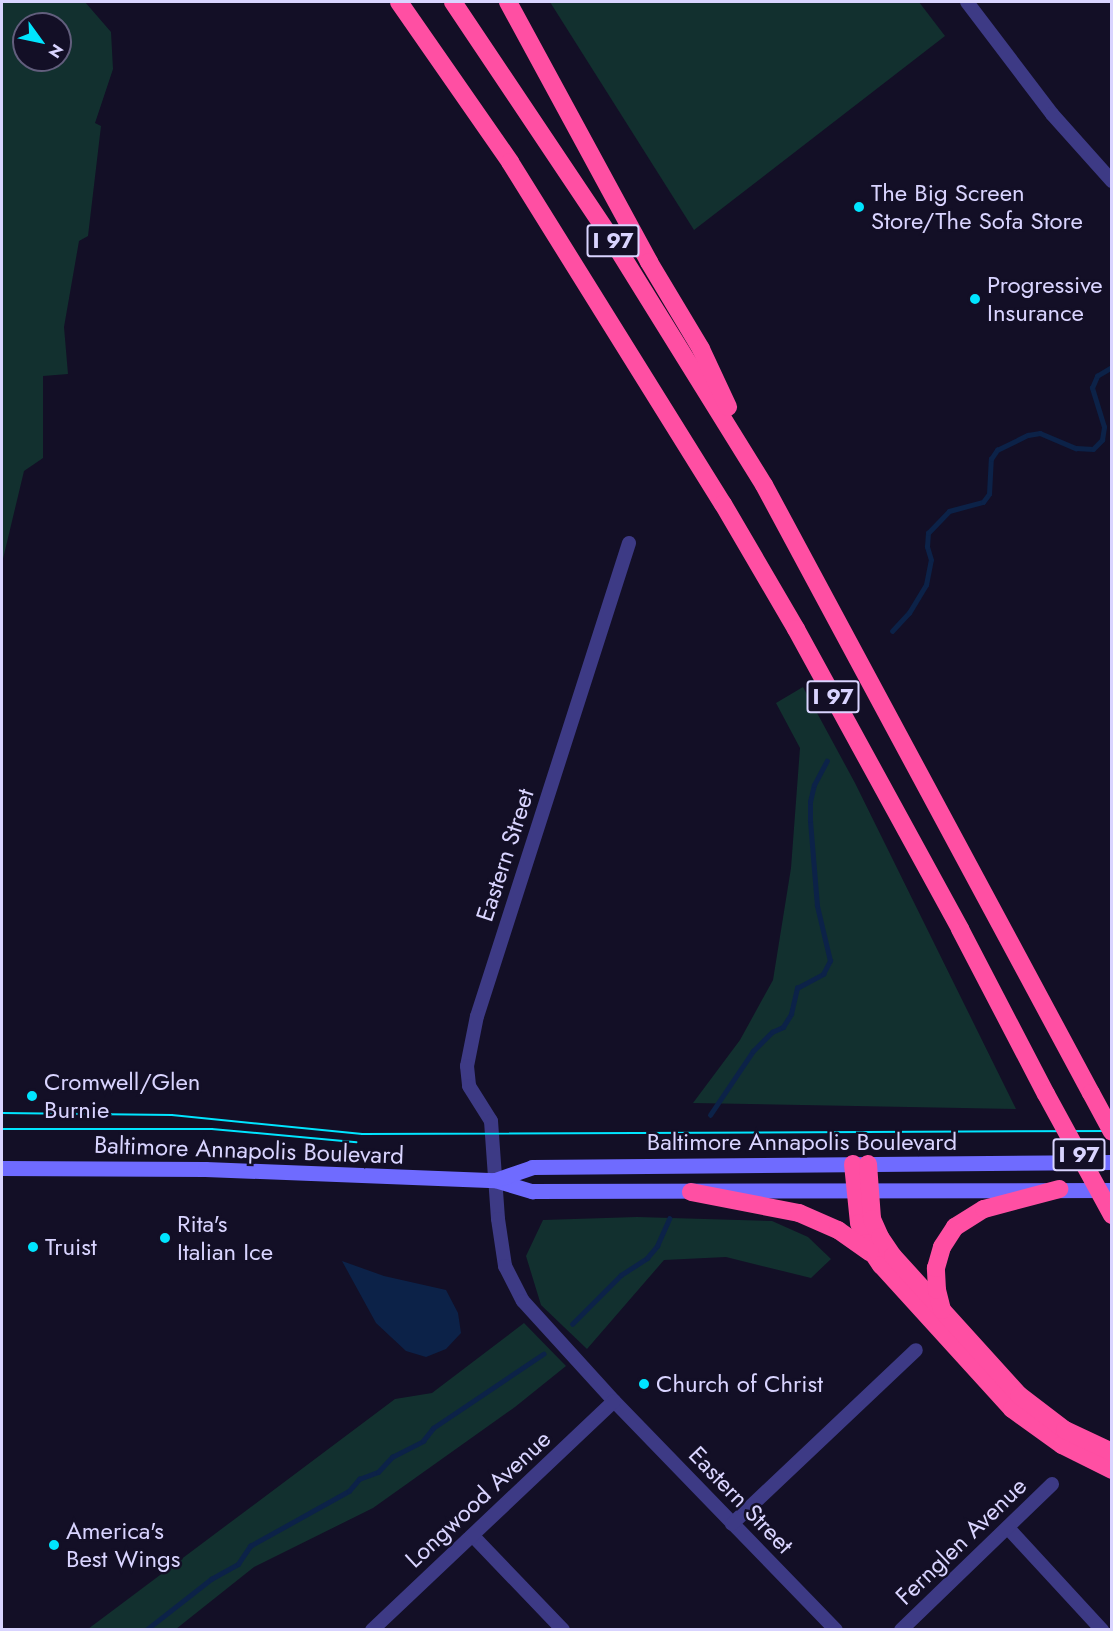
<!DOCTYPE html>
<html>
<head>
<meta charset="utf-8">
<style>
  body { margin:0 }
  #map { position:relative; width:1113px; height:1631px; overflow:hidden; background:#130f26; font-family:Jost,sans-serif }
  div>[style] { position:absolute }
  .green>* { inset:0; background:#12302f }
  .water>* { inset:0; background:#0c2248 }
  .stream>* { height:4.5px; margin:-2.25px; padding:0 2.25px; transform-origin:2.25px; border-radius:2.25px; background:#0c2248 }
  .street>* { height:14px; margin:-7px; padding:0 7px; transform-origin:7px; border-radius:7px; background:#3d3a85 }
  .secondary>* { height:15px; margin:-7.5px; padding:0 7.5px; transform-origin:7.5px; border-radius:7.5px; background:#6f6bff }
  .highway>* { height:18px; margin:-9px; padding:0 9px; transform-origin:9px; border-radius:9px; background:#ff4fa3 }
  .tram>* { height:1.5px; margin:-0.75px; padding:0 0.75px; transform-origin:0.75px; border-radius:0.75px; background:#00e5ff }
  .highway-bridge>* { height:18px; margin:-9px; padding:0 9px; transform-origin:9px; border-radius:9px; background:#ff4fa3 }
  .dots>* { width:16px; height:16px; translate:-50% -50%; box-sizing:border-box; border:3px solid #130f26; border-radius:50% }
  span { translate:-50% -50%; white-space:nowrap; text-align:center; line-height:1.15; -webkit-text-stroke:5px #130f26; paint-order:stroke }
  .shield-label span { padding:2px 4px; background:#130f26; border:2px solid; border-radius:4px; -webkit-text-stroke-width:0 }
  .shield-label { font-size:22px; color:#d9d4ff; font-weight:700 }
  .poi-label { font-size:24px; color:#d9d4ff }
  .left { translate:0 -50%; text-align:left }
  .street-label { font-size:24px; color:#d9d4ff }
  .frame { position:absolute; inset:0; border:3px solid #d9d4ff; pointer-events:none }
  .north { position:absolute; left:12px; top:12px; width:60px; height:60px; box-sizing:border-box; background:#130f26; border:2px solid #625e7d; border-radius:50%; rotate:123deg; font-size:16px; font-weight:700; line-height:24px; text-align:center; color:#d9d4ff }
  .north::after { content:''; display:block; margin:auto; width:21px; height:27px; background:#00e5ff; clip-path:polygon(50% 0,100% 100%,50% 72%,0 100%) }
</style>
</head>
<body>
<div id="map">
  <div class="green">
    <i style="clip-path:polygon(evenodd,2px 2px,85px 2px,111px 32px,113px 69px,95px 123px,101px 126px,88px 236px,79px 241px,64px 327px,68px 374px,43px 376px,43px 458px,24px 471px,2px 563px,2px 2px,24px 24px,60px 24px,60px 60px,24px 60px,24px 24px)"></i>
    <i style="clip-path:polygon(550px 2px,919px 2px,945px 36px,694px 230px)"></i>
    <i style="clip-path:polygon(803px 687px,855px 783px,1016px 1109px,693px 1103px,740px 1040px,773px 980px,791px 868px,800px 748px,776px 703px)"></i>
    <i style="clip-path:polygon(637px 1217px,772px 1221px,808px 1237px,831px 1259px,811px 1278px,726px 1257px,664px 1260px,587px 1349px,541px 1305px,526px 1256px,543px 1220px)"></i>
    <i style="clip-path:polygon(524px 1323px,566px 1366px,515px 1407px,373px 1508px,254px 1567px,176px 1629px,88px 1629px,395px 1399px,432px 1393px)"></i>
  </div>
  <div class="water">
    <i style="clip-path:polygon(342px 1261px,384px 1276px,446px 1290px,458px 1313px,461px 1333px,446px 1349px,426px 1357px,406px 1351px,376px 1323px)"></i>
  </div>
  <div class="stream">
    <i style="left:892px;top:631px;width:25px;rotate:-47deg"></i>
    <i style="left:909px;top:613px;width:33px;rotate:-59deg"></i>
    <i style="left:926px;top:585px;width:25px;rotate:-79deg"></i>
    <i style="left:931px;top:560px;width:14px;rotate:-107deg"></i>
    <i style="left:927px;top:547px;width:14px;rotate:-86deg"></i>
    <i style="left:928px;top:533px;width:30px;rotate:-46deg"></i>
    <i style="left:949px;top:511px;width:35px;rotate:-15deg"></i>
    <i style="left:983px;top:502px;width:10px;rotate:-53deg"></i>
    <i style="left:989px;top:494px;width:35px;rotate:-87deg"></i>
    <i style="left:991px;top:459px;width:11px;rotate:-56deg"></i>
    <i style="left:997px;top:450px;width:34px;rotate:-26deg"></i>
    <i style="left:1028px;top:435px;width:12px;rotate:-9deg"></i>
    <i style="left:1040px;top:433px;width:39px;rotate:23deg"></i>
    <i style="left:1076px;top:448px;width:17px;rotate:3deg"></i>
    <i style="left:1093px;top:449px;width:13px;rotate:-45deg"></i>
    <i style="left:1102px;top:440px;width:13px;rotate:-81deg"></i>
    <i style="left:1104px;top:427px;width:41px;rotate:-107.1deg"></i>
    <i style="left:1092px;top:388px;width:13px;rotate:-67deg"></i>
    <i style="left:1097px;top:376px;width:17px;rotate:-31deg"></i>
    <i style="left:710px;top:1115px;width:77px;rotate:-56.1deg"></i>
    <i style="left:753px;top:1051px;width:27px;rotate:-45deg"></i>
    <i style="left:772px;top:1032px;width:12px;rotate:-24deg"></i>
    <i style="left:783px;top:1027px;width:15px;rotate:-58deg"></i>
    <i style="left:791px;top:1014px;width:27px;rotate:-77deg"></i>
    <i style="left:797px;top:988px;width:30px;rotate:-28deg"></i>
    <i style="left:823px;top:974px;width:15px;rotate:-62deg"></i>
    <i style="left:830px;top:961px;width:57px;rotate:-103.3deg"></i>
    <i style="left:817px;top:906px;width:86px;rotate:-94.7deg"></i>
    <i style="left:810px;top:820px;width:18px;rotate:-90deg"></i>
    <i style="left:810px;top:802px;width:17px;rotate:-77deg"></i>
    <i style="left:814px;top:785px;width:27px;rotate:-62deg"></i>
    <i style="left:572px;top:1324px;width:69px;rotate:-45deg"></i>
    <i style="left:621px;top:1275px;width:31px;rotate:-33deg"></i>
    <i style="left:647px;top:1258px;width:16px;rotate:-50deg"></i>
    <i style="left:657px;top:1246px;width:30px;rotate:-66deg"></i>
    <i style="left:146px;top:1630px;width:83px;rotate:-38.1deg"></i>
    <i style="left:211px;top:1579px;width:31px;rotate:-29deg"></i>
    <i style="left:238px;top:1564px;width:22px;rotate:-56deg"></i>
    <i style="left:250px;top:1546px;width:113px;rotate:-29.1deg"></i>
    <i style="left:349px;top:1491px;width:16px;rotate:-50deg"></i>
    <i style="left:359px;top:1479px;width:20px;rotate:-20deg"></i>
    <i style="left:378px;top:1472px;width:21px;rotate:-47deg"></i>
    <i style="left:392px;top:1457px;width:35px;rotate:-27deg"></i>
    <i style="left:423px;top:1441px;width:16px;rotate:-52deg"></i>
    <i style="left:433px;top:1428px;width:133px;rotate:-33.9deg"></i>
  </div>
  <div class="street">
    <i style="left:967px;top:2px;width:141px;rotate:52.8deg"></i>
    <i style="left:1052px;top:114px;width:90px;rotate:48.2deg"></i>
    <i style="left:629px;top:543px;width:497px;rotate:107.8deg"></i>
    <i style="left:477px;top:1016px;width:51px;rotate:101.3deg"></i>
    <i style="left:467px;top:1066px;width:20px;rotate:84deg"></i>
    <i style="left:469px;top:1086px;width:41px;rotate:57.8deg"></i>
    <i style="left:491px;top:1121px;width:98px;rotate:85.9deg"></i>
    <i style="left:498px;top:1219px;width:48px;rotate:81.5deg"></i>
    <i style="left:505px;top:1266px;width:39px;rotate:63deg"></i>
    <i style="left:523px;top:1301px;width:135px;rotate:47.7deg"></i>
    <i style="left:614px;top:1401px;width:319px;rotate:45.9deg"></i>
    <i style="left:732px;top:1524px;width:253px;rotate:-43.4deg"></i>
    <i style="left:1008px;top:1528px;width:139px;rotate:47.3deg"></i>
    <i style="left:473px;top:1536px;width:130px;rotate:46.2deg"></i>
    <i style="left:372px;top:1630px;width:333px;rotate:-43.4deg"></i>
    <i style="left:901px;top:1630px;width:210px;rotate:-44deg"></i>
  </div>
  <div class="secondary">
    <i style="left:2px;top:1168px;width:203px;rotate:0.3deg"></i>
    <i style="left:205px;top:1169px;width:290px;rotate:2.2deg"></i>
    <i style="left:495px;top:1180px;width:39px;rotate:17deg"></i>
    <i style="left:532px;top:1191px;width:580px;rotate:-0.1deg"></i>
    <i style="left:495px;top:1180px;width:39px;rotate:-19deg"></i>
    <i style="left:532px;top:1167px;width:580px;rotate:-0.49deg"></i>
  </div>
  <div class="highway">
    <i style="left:399px;top:2px;width:195px;rotate:55.2deg"></i>
    <i style="left:510px;top:162px;width:403px;rotate:58.1deg"></i>
    <i style="left:723px;top:504px;width:145px;rotate:59.7deg"></i>
    <i style="left:796px;top:629px;width:342px;rotate:61.3deg"></i>
    <i style="left:960px;top:929px;width:186px;rotate:62.5deg"></i>
    <i style="left:453px;top:2px;width:280px;rotate:56.2deg"></i>
    <i style="left:609px;top:235px;width:294px;rotate:58.2deg"></i>
    <i style="left:764px;top:485px;width:690px;rotate:61.73deg"></i>
    <i style="left:508px;top:2px;width:296px;rotate:61.5deg"></i>
    <i style="left:649px;top:262px;width:101px;rotate:59.1deg"></i>
    <i style="left:701px;top:349px;width:64px;rotate:65deg"></i>
    <i style="left:853px;top:1164px;width:59px;rotate:84.2deg"></i>
    <i style="left:859px;top:1223px;width:21px;rotate:71deg"></i>
    <i style="left:866px;top:1243px;width:27px;rotate:56deg"></i>
    <i style="left:881px;top:1265px;width:195px;rotate:47.7deg"></i>
    <i style="left:1012px;top:1409px;width:62px;rotate:35.8deg"></i>
    <i style="left:1062px;top:1445px;width:56px;rotate:26.6deg"></i>
    <i style="left:868px;top:1164px;width:55px;rotate:85.8deg"></i>
    <i style="left:872px;top:1219px;width:20px;rotate:66deg"></i>
    <i style="left:880px;top:1237px;width:23px;rotate:56deg"></i>
    <i style="left:893px;top:1256px;width:188px;rotate:47.8deg"></i>
    <i style="left:1019px;top:1395px;width:58px;rotate:37.3deg"></i>
    <i style="left:1065px;top:1430px;width:52px;rotate:25.1deg"></i>
    <i style="left:691px;top:1192px;width:110px;rotate:11deg"></i>
    <i style="left:799px;top:1213px;width:43px;rotate:23.6deg"></i>
    <i style="left:838px;top:1230px;width:39px;rotate:35deg"></i>
    <i style="left:942px;top:1310px;width:21px;rotate:-104deg"></i>
    <i style="left:937px;top:1290px;width:22px;rotate:-93deg"></i>
    <i style="left:936px;top:1268px;width:22px;rotate:-74deg"></i>
    <i style="left:942px;top:1247px;width:24px;rotate:-57deg"></i>
    <i style="left:955px;top:1227px;width:34px;rotate:-32deg"></i>
    <i style="left:984px;top:1209px;width:78px;rotate:-14.9deg"></i>
  </div>
  <div class="tram">
    <i style="left:2px;top:1113px;width:170px;rotate:0.7deg"></i>
    <i style="left:172px;top:1115px;width:191px;rotate:5.7deg"></i>
    <i style="left:362px;top:1134px;width:750px;rotate:-0.23deg"></i>
    <i style="left:2px;top:1129px;width:210px"></i>
    <i style="left:212px;top:1129px;width:145px;rotate:5.2deg"></i>
  </div>
  <div class="highway-bridge">
    <i style="left:1091px;top:1093px;width:44px;rotate:61.7deg"></i>
    <i style="left:1046px;top:1094px;width:138px;rotate:61.4deg"></i>
  </div>
  <div class="dots">
    <i style="left:859px;top:207px;background:#00e5ff"></i>
    <i style="left:975px;top:299px;background:#00e5ff"></i>
    <i style="left:32px;top:1096px;background:#00e5ff"></i>
    <i style="left:165px;top:1238px;background:#00e5ff"></i>
    <i style="left:33px;top:1247px;background:#00e5ff"></i>
    <i style="left:644px;top:1384px;background:#00e5ff"></i>
    <i style="left:54px;top:1545px;background:#00e5ff"></i>
  </div>
  <div class="shield-label">
    <span style="left:613px;top:241px">I 97</span>
    <span style="left:833px;top:697px">I 97</span>
    <span style="left:1079px;top:1155px">I 97</span>
  </div>
  <div class="poi-label">
    <span class="left" style="left:871px;top:207px">The Big Screen<br>Store/The Sofa Store</span>
    <span class="left" style="left:987px;top:299px">Progressive<br>Insurance</span>
    <span class="left" style="left:44px;top:1096px">Cromwell/Glen<br>Burnie</span>
    <span class="left" style="left:177px;top:1238px">Rita's<br>Italian Ice</span>
    <span class="left" style="left:45px;top:1247px">Truist</span>
    <span class="left" style="left:656px;top:1384px">Church of Christ</span>
    <span class="left" style="left:66px;top:1545px">America's<br>Best Wings</span>
  </div>
  <div class="street-label">
    <span style="left:505px;top:855px;rotate:-72deg">Eastern Street</span>
    <span style="left:802px;top:1142px">Baltimore Annapolis Boulevard</span>
    <span style="left:249px;top:1150px;rotate:2deg">Baltimore Annapolis Boulevard</span>
    <span style="left:478px;top:1499px;rotate:-43deg">Longwood Avenue</span>
    <span style="left:741px;top:1500px;rotate:46deg">Eastern Street</span>
    <span style="left:961px;top:1541px;rotate:-44deg">Fernglen Avenue</span>
  </div>
  <div class="frame"></div>
  <div class="north">N</div>
</div>
</body>
</html>
